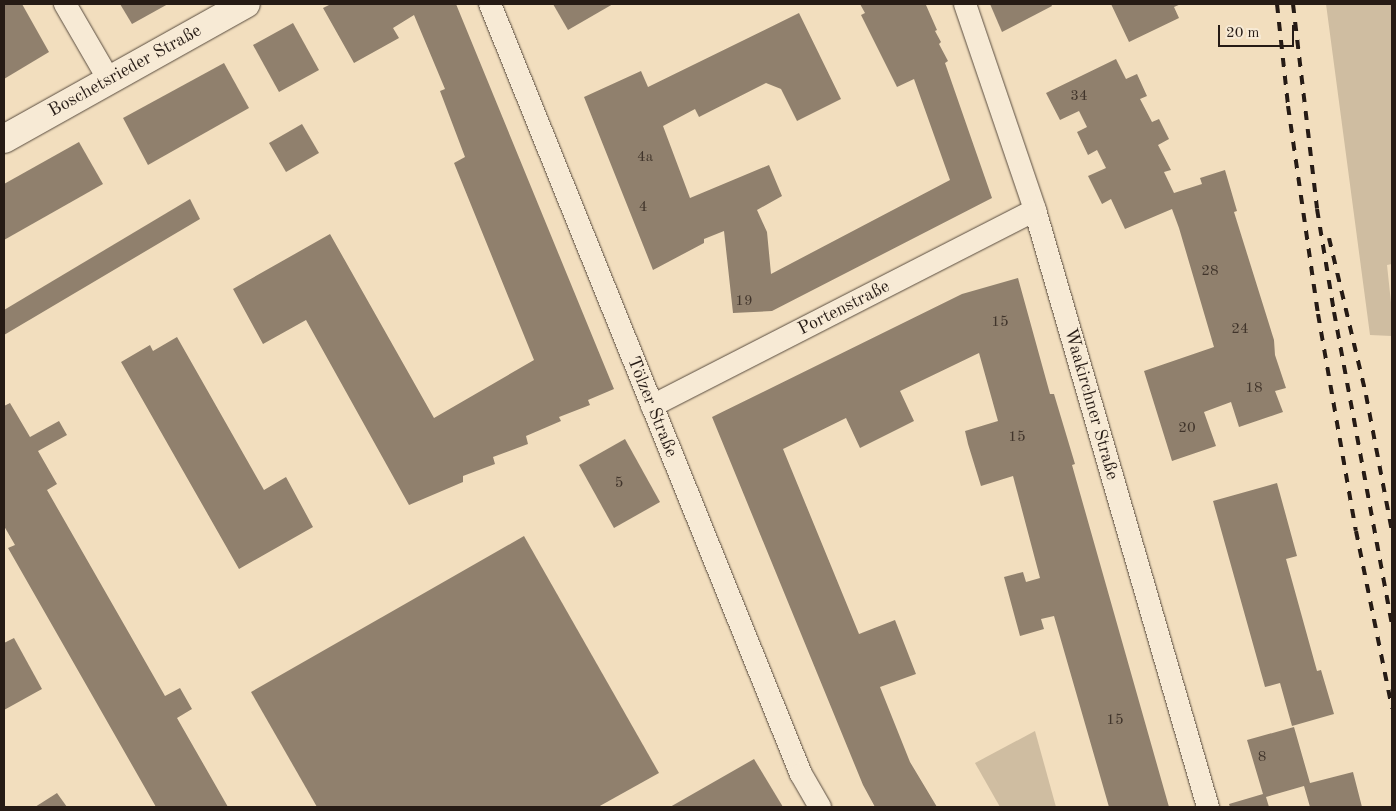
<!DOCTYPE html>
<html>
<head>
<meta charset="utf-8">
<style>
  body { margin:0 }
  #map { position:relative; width:1396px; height:811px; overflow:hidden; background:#f2debe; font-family:"Old Standard TT",serif }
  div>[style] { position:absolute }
  .green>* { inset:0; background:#cfbda1 }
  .building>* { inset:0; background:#90806d }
  .roads { filter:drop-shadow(0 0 1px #594c3f) drop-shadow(0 0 1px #594c3f) }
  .street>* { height:22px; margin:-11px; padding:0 11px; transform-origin:11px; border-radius:11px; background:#f7ead5 }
  .secondary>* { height:28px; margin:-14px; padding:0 14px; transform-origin:14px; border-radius:14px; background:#f7ead5 }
  .rail>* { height:4px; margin-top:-2px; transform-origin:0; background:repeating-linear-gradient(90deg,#261b15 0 9px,transparent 0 18px) }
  span { translate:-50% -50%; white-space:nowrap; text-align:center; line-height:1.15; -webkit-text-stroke:4px #f7ead5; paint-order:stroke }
  .number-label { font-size:15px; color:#40342b }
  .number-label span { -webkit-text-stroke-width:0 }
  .street-label { font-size:18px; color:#261b15 }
  .frame { position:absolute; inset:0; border:5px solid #261b15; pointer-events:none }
  .scale { position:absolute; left:1218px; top:25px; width:76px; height:22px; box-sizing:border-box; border:2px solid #261b15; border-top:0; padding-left:6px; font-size:15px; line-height:18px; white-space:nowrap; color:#261b15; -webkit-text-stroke:4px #f7ead5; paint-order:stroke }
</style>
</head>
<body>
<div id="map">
  <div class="green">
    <i style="clip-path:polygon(1326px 4px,1392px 4px,1392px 264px,1387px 265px,1392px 312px,1392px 336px,1370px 335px)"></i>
    <i style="clip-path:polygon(1035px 731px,1056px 807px,1000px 807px,975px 763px)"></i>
  </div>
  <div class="building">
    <i style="clip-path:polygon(4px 4px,22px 4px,49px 52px,4px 79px)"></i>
    <i style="clip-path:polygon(120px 4px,168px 4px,132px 24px)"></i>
    <i style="clip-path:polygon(331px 4px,456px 4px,614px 389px,588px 400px,590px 405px,559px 417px,561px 421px,526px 436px,528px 444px,493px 457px,495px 464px,463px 476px,463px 482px,409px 505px,306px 320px,263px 344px,233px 289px,330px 234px,434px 418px,534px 360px,454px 163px,465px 157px,440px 91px,445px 89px,414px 15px,393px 28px,399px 38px,354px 63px,323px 8px)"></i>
    <i style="clip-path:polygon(553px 4px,613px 4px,568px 30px)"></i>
    <i style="clip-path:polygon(860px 4px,929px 4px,926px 5px,937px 30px,935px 31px,941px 42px,939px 44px,948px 61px,945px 63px,992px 198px,772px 311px,733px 313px,724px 231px,704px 239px,704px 243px,653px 270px,584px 97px,641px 71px,648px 87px,799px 13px,841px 99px,797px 121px,781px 89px,766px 83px,699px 117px,695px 109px,663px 126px,690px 198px,769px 165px,782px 196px,757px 210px,767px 232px,771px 274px,950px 180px,914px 79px,897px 87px,861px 15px,865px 13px)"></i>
    <i style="clip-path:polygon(990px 4px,1051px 4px,1052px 6px,1002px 32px)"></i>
    <i style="clip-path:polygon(1111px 4px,1181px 4px,1174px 7px,1179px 18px,1129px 42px)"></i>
    <i style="clip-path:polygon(293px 23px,319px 70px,279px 92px,253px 45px)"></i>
    <i style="clip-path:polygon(1116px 59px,1126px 79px,1137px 74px,1147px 96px,1140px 99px,1152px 122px,1159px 119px,1169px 139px,1158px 145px,1171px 170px,1164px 172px,1174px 193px,1202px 184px,1200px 178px,1225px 170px,1237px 211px,1234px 212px,1274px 340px,1275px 355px,1286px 388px,1275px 391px,1283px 412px,1239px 427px,1231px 402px,1204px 412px,1216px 446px,1172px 461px,1144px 371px,1214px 347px,1179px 228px,1172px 209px,1125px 229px,1111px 199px,1102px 204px,1088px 176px,1106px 168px,1097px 150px,1088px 155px,1077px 132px,1087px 127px,1079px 111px,1060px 120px,1046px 93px)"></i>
    <i style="clip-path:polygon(224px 63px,249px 108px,148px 165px,123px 118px)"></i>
    <i style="clip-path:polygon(302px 124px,319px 153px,286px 172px,269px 143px)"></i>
    <i style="clip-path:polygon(79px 142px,103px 184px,4px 240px,4px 184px)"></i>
    <i style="clip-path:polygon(190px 199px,200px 219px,4px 335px,4px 310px)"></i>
    <i style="clip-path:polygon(1018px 278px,1050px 394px,1054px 394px,1075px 464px,1072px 465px,1169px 807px,1109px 807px,1054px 616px,1041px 619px,1044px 629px,1020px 636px,1004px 577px,1023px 572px,1026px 582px,1040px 578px,1013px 476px,981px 486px,968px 444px,965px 431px,998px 421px,979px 353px,900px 391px,914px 421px,860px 448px,846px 418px,783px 449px,859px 634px,895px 620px,916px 674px,880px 687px,910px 762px,937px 807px,875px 807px,863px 785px,712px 417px,962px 294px)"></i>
    <i style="clip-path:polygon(177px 337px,264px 490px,286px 477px,313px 527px,239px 569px,121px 362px,150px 345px,153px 351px)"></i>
    <i style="clip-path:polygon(10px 403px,30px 437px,59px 421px,67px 435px,38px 451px,57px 484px,47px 490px,165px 696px,180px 688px,192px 709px,177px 718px,228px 807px,156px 807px,8px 548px,15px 545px,4px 526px,4px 406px)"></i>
    <i style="clip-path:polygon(625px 439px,660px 502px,614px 528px,579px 465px)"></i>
    <i style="clip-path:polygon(1277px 483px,1297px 556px,1286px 559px,1317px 671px,1321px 670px,1334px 714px,1292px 726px,1280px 683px,1265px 687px,1213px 501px)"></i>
    <i style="clip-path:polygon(524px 536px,659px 773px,598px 807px,317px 807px,251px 692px)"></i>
    <i style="clip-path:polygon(14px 638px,42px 689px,4px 710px,4px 643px)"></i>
    <i style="clip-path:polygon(1294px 727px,1310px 783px,1353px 772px,1362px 807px,1310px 807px,1304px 786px,1266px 797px,1269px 807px,1230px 807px,1229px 804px,1263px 794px,1247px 740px)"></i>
    <i style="clip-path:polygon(754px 759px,783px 807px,670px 807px)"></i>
    <i style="clip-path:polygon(57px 793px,67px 807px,35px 807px)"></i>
  </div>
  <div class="roads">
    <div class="street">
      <i style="left:65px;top:4px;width:88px;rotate:59.9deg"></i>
      <i style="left:490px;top:4px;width:830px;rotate:68.01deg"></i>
      <i style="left:801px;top:774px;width:38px;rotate:60deg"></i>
      <i style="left:965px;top:4px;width:218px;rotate:71.2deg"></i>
      <i style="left:1035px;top:210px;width:622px;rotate:73.84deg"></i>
      <i style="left:652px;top:406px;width:430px;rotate:-27.1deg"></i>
    </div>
    <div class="secondary">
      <i style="left:4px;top:139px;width:277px;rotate:-29.2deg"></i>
    </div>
  </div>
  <div class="rail">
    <i style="left:1277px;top:4px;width:103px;rotate:83.8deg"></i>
    <i style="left:1288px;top:106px;width:210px;rotate:81.8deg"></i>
    <i style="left:1318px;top:314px;width:220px;rotate:80.1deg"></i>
    <i style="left:1356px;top:531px;width:181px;rotate:78.5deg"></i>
    <i style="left:1293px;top:4px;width:206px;rotate:83.3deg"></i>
    <i style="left:1317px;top:209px;width:104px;rotate:80.6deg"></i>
    <i style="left:1334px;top:312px;width:317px;rotate:79.5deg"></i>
    <i style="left:1329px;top:238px;width:161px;rotate:76.7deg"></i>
    <i style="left:1366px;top:395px;width:138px;rotate:79.2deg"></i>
  </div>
  <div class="number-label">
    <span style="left:1079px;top:97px">34</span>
    <span style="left:645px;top:158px">4a</span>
    <span style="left:643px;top:208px">4</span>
    <span style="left:1210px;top:272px">28</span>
    <span style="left:744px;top:302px">19</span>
    <span style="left:1000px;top:323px">15</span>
    <span style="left:1240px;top:330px">24</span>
    <span style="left:1254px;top:389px">18</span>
    <span style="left:1187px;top:429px">20</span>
    <span style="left:1017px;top:438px">15</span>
    <span style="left:619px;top:484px">5</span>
    <span style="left:1115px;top:721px">15</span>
    <span style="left:1262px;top:758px">8</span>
  </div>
  <div class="street-label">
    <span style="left:125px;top:71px;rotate:-29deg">Boschetsrieder Straße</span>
    <span style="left:844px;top:308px;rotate:-27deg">Portenstraße</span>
    <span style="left:1091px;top:404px;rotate:74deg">Waakirchner Straße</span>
    <span style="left:652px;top:407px;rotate:68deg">Tölzer Straße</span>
  </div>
  <div class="frame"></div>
  <div class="scale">20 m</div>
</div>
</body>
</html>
